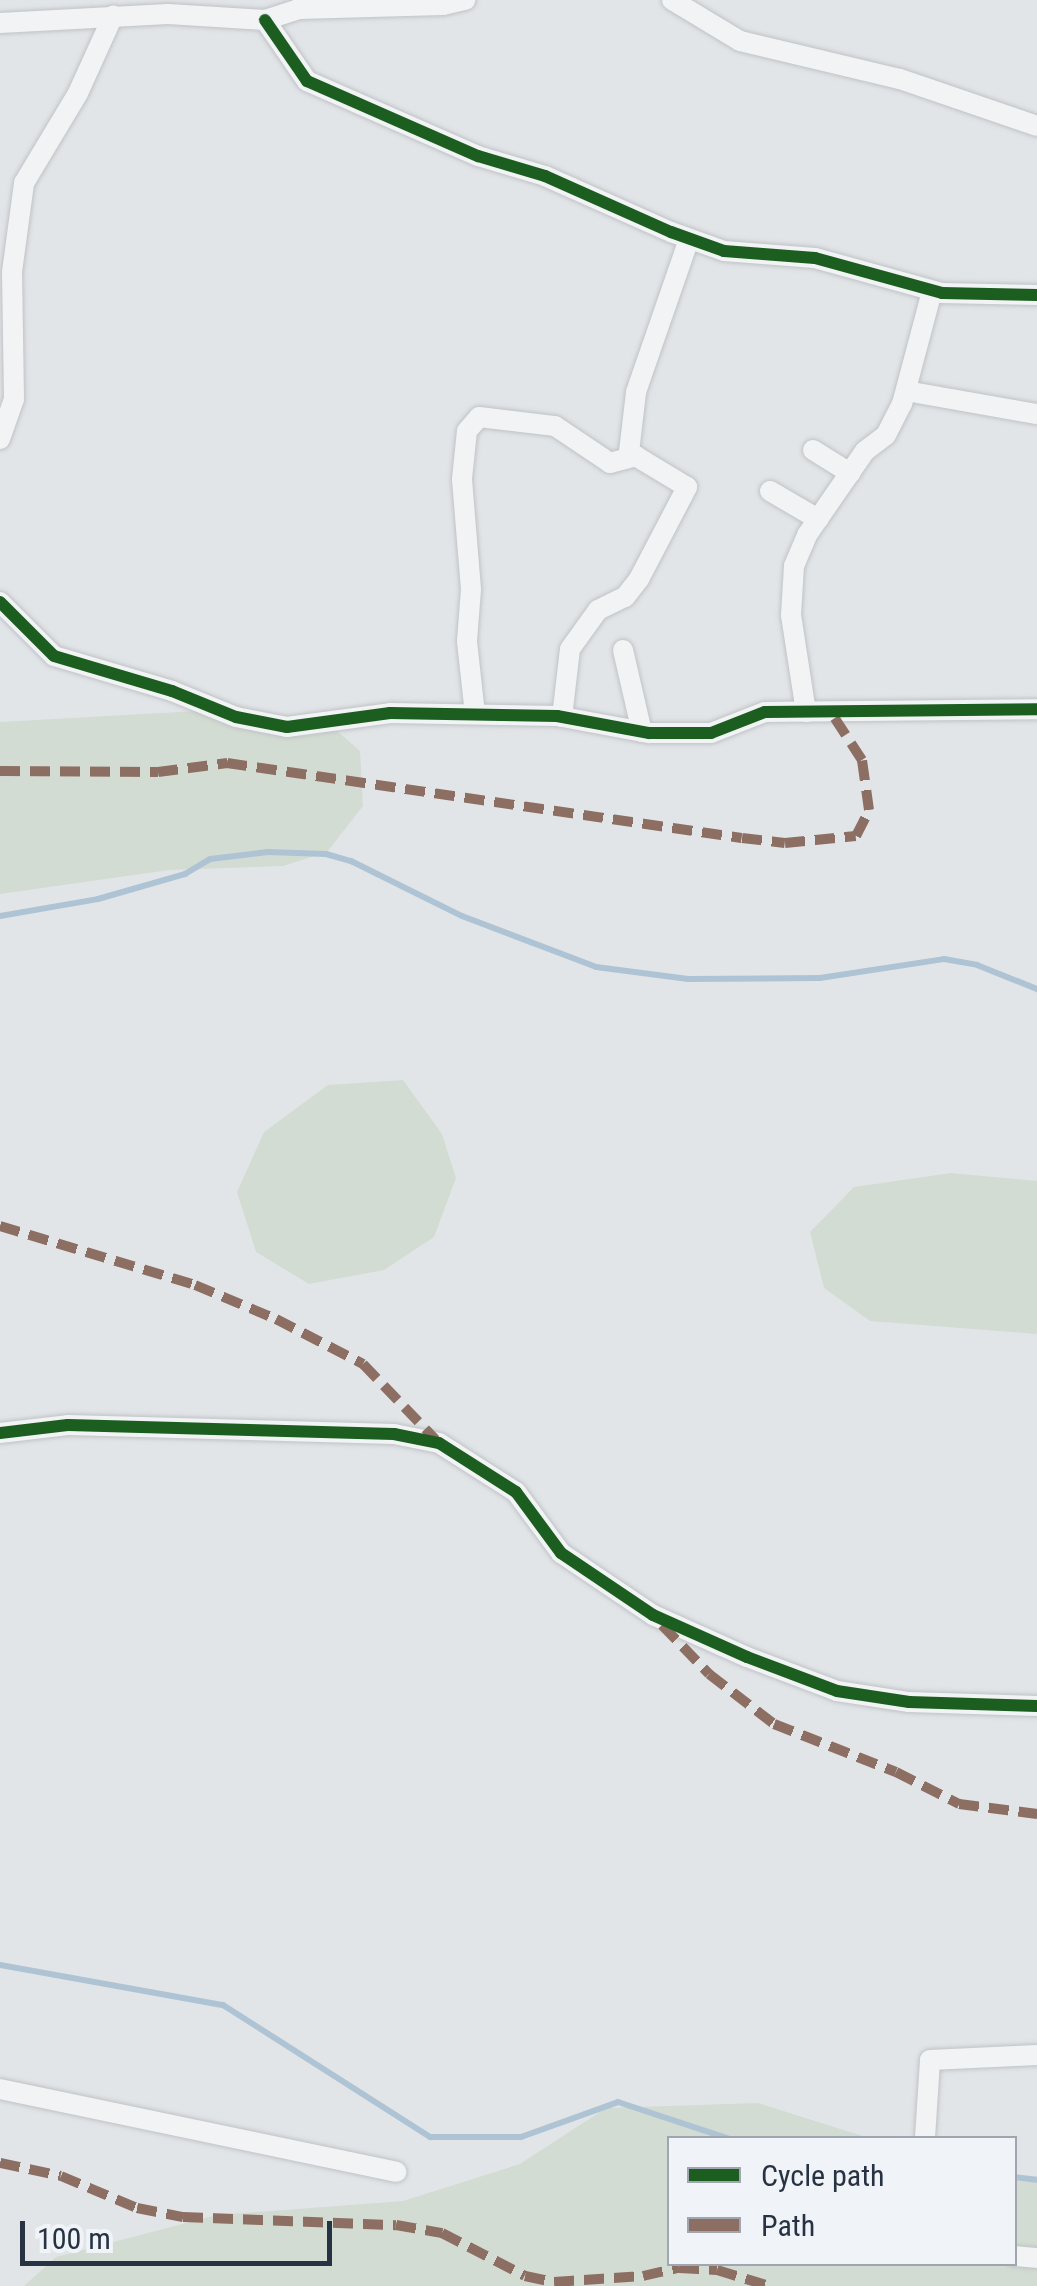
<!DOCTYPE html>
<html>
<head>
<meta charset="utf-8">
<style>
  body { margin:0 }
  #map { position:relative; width:1037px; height:2286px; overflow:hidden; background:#e2e5e8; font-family:"Roboto Condensed",sans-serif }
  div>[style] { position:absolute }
  .green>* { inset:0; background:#d3dcd2 }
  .stream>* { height:6px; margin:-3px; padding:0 3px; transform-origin:3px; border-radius:3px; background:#aec4d4 }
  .roads { filter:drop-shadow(0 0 2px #c0c3c6) drop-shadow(0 0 2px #c0c3c6) }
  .minor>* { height:20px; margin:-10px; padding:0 10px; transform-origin:10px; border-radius:10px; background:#f2f3f4 }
  .quiet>* { height:10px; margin-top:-5px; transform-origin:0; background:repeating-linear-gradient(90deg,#8d6e63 0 20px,transparent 0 30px) }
  .cycleway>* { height:12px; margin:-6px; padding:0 6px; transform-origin:6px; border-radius:6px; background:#1b5e20 }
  span { translate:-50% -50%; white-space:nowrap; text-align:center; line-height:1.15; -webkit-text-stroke:8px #f0f3f7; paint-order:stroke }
  .legend { position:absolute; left:667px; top:2136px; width:350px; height:130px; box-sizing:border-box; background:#f0f3f7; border:2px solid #a0a6af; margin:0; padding:12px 18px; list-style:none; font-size:30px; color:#273342 }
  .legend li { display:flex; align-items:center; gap:20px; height:50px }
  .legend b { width:50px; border:2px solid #a0a6af }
  .scale { position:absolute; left:20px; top:2221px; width:312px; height:45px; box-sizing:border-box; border:5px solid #273342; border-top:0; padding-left:12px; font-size:30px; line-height:35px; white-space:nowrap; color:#273342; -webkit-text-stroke:8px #f0f3f7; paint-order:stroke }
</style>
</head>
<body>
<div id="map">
  <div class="green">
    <i style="clip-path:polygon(215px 710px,328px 723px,360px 751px,363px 806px,327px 852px,283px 866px,169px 870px,0 894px,0 722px)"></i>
    <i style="clip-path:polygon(403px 1080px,442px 1134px,456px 1178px,434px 1237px,384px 1270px,309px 1284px,256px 1252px,237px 1192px,264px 1132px,328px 1085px)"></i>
    <i style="clip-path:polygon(951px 1173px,1037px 1181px,1037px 1334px,870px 1321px,824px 1288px,810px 1232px,854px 1187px)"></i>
    <i style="clip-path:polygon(758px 2103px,869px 2138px,670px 2138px,670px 2264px,1014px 2264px,1015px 2177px,1037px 2181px,1037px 2286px,24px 2286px,56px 2257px,217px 2215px,403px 2201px,520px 2164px,606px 2108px)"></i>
  </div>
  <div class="stream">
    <i style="left:0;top:916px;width:99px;rotate:-9.8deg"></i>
    <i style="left:98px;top:899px;width:91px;rotate:-16deg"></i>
    <i style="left:185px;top:874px;width:29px;rotate:-31deg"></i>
    <i style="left:210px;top:859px;width:58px;rotate:-6.9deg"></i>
    <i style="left:268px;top:852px;width:58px;rotate:2deg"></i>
    <i style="left:326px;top:854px;width:26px;rotate:16deg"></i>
    <i style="left:351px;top:861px;width:124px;rotate:26.4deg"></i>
    <i style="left:462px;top:916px;width:143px;rotate:20.8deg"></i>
    <i style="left:596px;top:967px;width:93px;rotate:7.4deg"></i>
    <i style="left:688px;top:979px;width:132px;rotate:-0.4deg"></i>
    <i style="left:820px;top:978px;width:125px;rotate:-8.7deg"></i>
    <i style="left:944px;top:959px;width:34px;rotate:10deg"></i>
    <i style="left:977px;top:965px;width:65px;rotate:21.8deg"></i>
    <i style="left:0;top:1965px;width:227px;rotate:10.2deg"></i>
    <i style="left:223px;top:2005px;width:246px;rotate:32.5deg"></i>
    <i style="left:430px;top:2137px;width:91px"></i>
    <i style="left:521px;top:2137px;width:103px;rotate:-19.8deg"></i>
    <i style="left:618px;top:2102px;width:115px;rotate:18.3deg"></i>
    <i style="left:1014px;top:2177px;width:23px;rotate:7deg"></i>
  </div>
  <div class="roads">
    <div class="minor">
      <i style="left:672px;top:0;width:79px;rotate:31.1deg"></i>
      <i style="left:740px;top:41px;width:164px;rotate:13.4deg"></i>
      <i style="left:900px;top:79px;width:145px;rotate:18.9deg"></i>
      <i style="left:265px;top:20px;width:74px;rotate:55.5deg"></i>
      <i style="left:307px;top:81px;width:187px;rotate:23.7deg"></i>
      <i style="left:478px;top:156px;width:70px;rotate:16.6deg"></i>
      <i style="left:545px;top:176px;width:138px;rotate:24deg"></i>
      <i style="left:671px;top:232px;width:56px;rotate:19.7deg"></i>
      <i style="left:724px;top:251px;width:91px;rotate:4.4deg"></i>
      <i style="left:815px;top:258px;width:132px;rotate:15.4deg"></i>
      <i style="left:942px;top:293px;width:95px;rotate:1.2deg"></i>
      <i style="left:0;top:23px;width:168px;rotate:-3.1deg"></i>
      <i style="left:168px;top:14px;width:97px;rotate:3.5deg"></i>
      <i style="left:265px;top:20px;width:35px;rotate:-18deg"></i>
      <i style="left:298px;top:9px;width:145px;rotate:-1.6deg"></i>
      <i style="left:443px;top:5px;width:23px;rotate:-13deg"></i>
      <i style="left:906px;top:391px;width:133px;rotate:10deg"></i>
      <i style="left:0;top:439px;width:42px;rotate:-70.7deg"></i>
      <i style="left:14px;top:399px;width:127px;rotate:-90.9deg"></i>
      <i style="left:12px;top:272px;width:90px;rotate:-82.3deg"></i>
      <i style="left:24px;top:183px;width:105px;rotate:-59deg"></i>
      <i style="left:78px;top:93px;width:85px;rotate:-65.6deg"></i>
      <i style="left:813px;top:450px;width:44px;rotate:31.9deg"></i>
      <i style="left:770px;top:491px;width:56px;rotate:30.3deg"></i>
      <i style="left:0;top:602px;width:76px;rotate:45deg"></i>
      <i style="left:54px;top:656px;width:123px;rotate:16.5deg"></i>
      <i style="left:172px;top:691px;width:69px;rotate:22.1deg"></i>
      <i style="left:236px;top:717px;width:52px;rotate:11.1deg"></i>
      <i style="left:287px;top:727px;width:104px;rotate:-7.7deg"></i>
      <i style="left:390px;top:713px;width:167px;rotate:1deg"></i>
      <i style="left:557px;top:716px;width:94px;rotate:10.5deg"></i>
      <i style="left:649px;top:733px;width:62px"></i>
      <i style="left:711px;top:733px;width:58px;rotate:-21.3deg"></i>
      <i style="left:765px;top:712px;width:272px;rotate:-0.6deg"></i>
      <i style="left:623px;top:650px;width:84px;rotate:77deg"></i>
      <i style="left:806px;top:712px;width:98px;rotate:-98.8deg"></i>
      <i style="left:791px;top:615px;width:49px;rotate:-86.5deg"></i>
      <i style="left:794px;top:566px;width:34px;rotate:-67deg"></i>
      <i style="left:807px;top:535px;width:102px;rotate:-55.4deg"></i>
      <i style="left:865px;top:451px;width:26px;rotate:-37deg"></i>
      <i style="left:886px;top:435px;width:35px;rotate:-63deg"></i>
      <i style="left:902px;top:404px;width:117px;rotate:-75.1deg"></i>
      <i style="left:475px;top:714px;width:73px;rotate:-96.3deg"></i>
      <i style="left:467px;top:641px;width:52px;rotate:-85.6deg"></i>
      <i style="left:471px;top:589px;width:110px;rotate:-94.7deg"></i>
      <i style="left:462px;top:479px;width:48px;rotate:-84.1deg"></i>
      <i style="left:467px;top:431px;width:18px;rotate:-49deg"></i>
      <i style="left:479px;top:417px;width:77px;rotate:6.8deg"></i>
      <i style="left:555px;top:426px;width:66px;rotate:33.9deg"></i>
      <i style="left:610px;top:463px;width:27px;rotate:-15deg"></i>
      <i style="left:562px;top:717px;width:68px;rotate:-83.3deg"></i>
      <i style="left:570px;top:649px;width:48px;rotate:-54.3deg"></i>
      <i style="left:598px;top:610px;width:30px;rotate:-26deg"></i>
      <i style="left:625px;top:597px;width:23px;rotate:-52deg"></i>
      <i style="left:639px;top:579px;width:104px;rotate:-62.4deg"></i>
      <i style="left:687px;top:487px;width:68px;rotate:-148.9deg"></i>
      <i style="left:629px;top:452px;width:60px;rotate:-83.3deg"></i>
      <i style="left:636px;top:392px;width:162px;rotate:-70.9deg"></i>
      <i style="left:0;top:1433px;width:68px;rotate:-6.7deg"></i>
      <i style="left:68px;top:1425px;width:326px;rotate:1.6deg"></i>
      <i style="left:394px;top:1434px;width:46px;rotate:11.3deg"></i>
      <i style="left:439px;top:1443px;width:91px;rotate:32.5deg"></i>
      <i style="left:516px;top:1492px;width:76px;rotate:53.6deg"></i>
      <i style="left:561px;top:1553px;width:111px;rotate:34deg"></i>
      <i style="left:653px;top:1615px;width:103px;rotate:24.1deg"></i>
      <i style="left:747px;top:1657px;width:96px;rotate:20.7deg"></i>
      <i style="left:837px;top:1691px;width:73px;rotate:8.7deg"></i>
      <i style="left:909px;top:1702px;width:128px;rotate:1.8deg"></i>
      <i style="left:0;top:2089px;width:405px;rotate:11.8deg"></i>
      <i style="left:925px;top:2138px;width:78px;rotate:-86.3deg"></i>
      <i style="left:930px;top:2060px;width:107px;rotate:-2.7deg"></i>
      <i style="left:1014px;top:2256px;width:23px;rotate:5deg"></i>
    </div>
  </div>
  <div class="quiet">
    <i style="left:0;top:771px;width:158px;rotate:0.4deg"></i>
    <i style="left:158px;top:772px;width:70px;rotate:-7.4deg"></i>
    <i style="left:227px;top:763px;width:520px;rotate:8.29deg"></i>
    <i style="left:742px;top:838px;width:43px;rotate:6.6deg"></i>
    <i style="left:785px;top:843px;width:71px;rotate:-5.6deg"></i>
    <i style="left:856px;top:836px;width:29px;rotate:-63deg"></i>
    <i style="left:869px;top:810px;width:50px;rotate:-98deg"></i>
    <i style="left:862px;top:760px;width:59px;rotate:-123.1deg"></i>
    <i style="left:0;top:1226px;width:204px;rotate:16.8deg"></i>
    <i style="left:195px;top:1285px;width:88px;rotate:22.8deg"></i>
    <i style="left:276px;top:1319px;width:98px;rotate:27.3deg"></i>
    <i style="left:363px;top:1364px;width:105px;rotate:46.2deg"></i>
    <i style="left:662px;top:1625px;width:68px;rotate:46.2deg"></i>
    <i style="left:709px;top:1674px;width:82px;rotate:37.6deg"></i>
    <i style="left:774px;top:1724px;width:131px;rotate:21.5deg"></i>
    <i style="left:896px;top:1772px;width:71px;rotate:26.9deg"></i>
    <i style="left:959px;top:1804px;width:79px;rotate:7.3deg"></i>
    <i style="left:0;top:2163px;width:62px;rotate:12deg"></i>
    <i style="left:61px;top:2176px;width:82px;rotate:22.8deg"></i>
    <i style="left:137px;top:2208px;width:47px;rotate:11.1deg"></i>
    <i style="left:183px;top:2217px;width:213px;rotate:2.2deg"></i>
    <i style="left:396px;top:2225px;width:47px;rotate:9.9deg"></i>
    <i style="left:442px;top:2233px;width:93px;rotate:27.4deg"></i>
    <i style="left:525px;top:2276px;width:30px;rotate:12deg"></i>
    <i style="left:554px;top:2282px;width:89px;rotate:-3.9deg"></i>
    <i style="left:643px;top:2276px;width:37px;rotate:-13deg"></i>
    <i style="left:679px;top:2268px;width:38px;rotate:3deg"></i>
    <i style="left:717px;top:2270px;width:54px;rotate:17.1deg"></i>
  </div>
  <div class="cycleway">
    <i style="left:265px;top:20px;width:74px;rotate:55.5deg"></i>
    <i style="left:307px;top:81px;width:187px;rotate:23.7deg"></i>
    <i style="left:478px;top:156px;width:70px;rotate:16.6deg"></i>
    <i style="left:545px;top:176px;width:138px;rotate:24deg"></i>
    <i style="left:671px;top:232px;width:56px;rotate:19.7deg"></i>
    <i style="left:724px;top:251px;width:91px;rotate:4.4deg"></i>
    <i style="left:815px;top:258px;width:132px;rotate:15.4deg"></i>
    <i style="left:942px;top:293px;width:95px;rotate:1.2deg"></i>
    <i style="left:0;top:602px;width:76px;rotate:45deg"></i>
    <i style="left:54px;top:656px;width:123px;rotate:16.5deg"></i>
    <i style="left:172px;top:691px;width:69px;rotate:22.1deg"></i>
    <i style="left:236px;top:717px;width:52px;rotate:11.1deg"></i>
    <i style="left:287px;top:727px;width:104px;rotate:-7.7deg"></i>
    <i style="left:390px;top:713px;width:167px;rotate:1deg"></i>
    <i style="left:557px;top:716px;width:94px;rotate:10.5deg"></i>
    <i style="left:649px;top:733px;width:62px"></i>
    <i style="left:711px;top:733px;width:58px;rotate:-21.3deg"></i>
    <i style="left:765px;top:712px;width:272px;rotate:-0.6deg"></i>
    <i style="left:0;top:1433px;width:68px;rotate:-6.7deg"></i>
    <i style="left:68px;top:1425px;width:326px;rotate:1.6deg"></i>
    <i style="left:394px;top:1434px;width:46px;rotate:11.3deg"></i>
    <i style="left:439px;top:1443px;width:91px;rotate:32.5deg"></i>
    <i style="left:516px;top:1492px;width:76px;rotate:53.6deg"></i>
    <i style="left:561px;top:1553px;width:111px;rotate:34deg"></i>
    <i style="left:653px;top:1615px;width:103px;rotate:24.1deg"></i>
    <i style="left:747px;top:1657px;width:96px;rotate:20.7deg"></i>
    <i style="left:837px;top:1691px;width:73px;rotate:8.7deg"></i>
    <i style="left:909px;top:1702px;width:128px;rotate:1.8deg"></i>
  </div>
  <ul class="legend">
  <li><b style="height:12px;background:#1b5e20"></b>Cycle path</li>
  <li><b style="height:12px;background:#8d6e63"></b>Path</li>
  </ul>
  <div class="scale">100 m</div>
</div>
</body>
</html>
